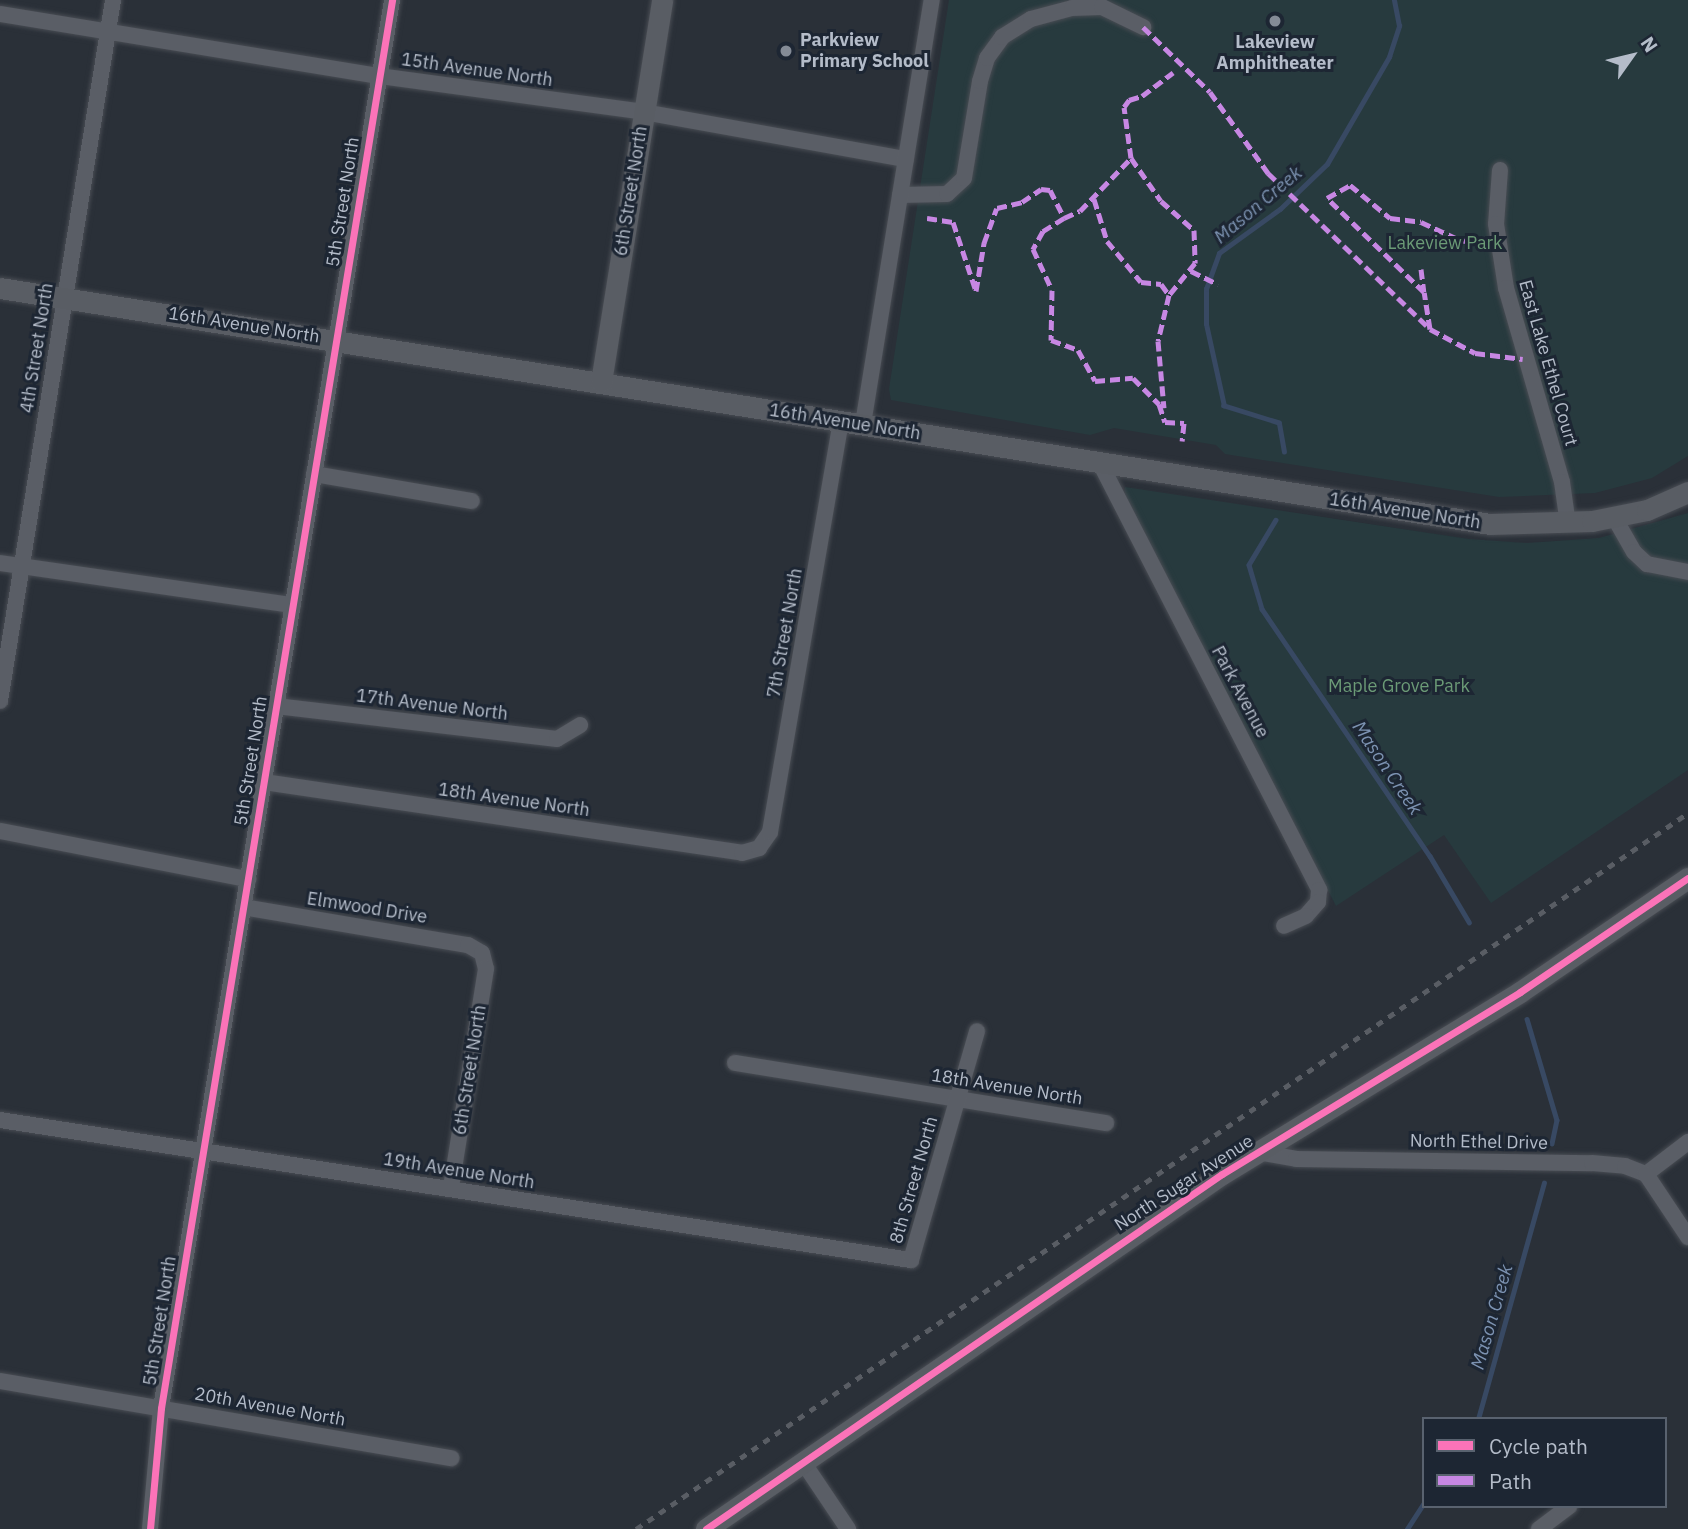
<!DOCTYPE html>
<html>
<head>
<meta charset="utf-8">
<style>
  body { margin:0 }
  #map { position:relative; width:1688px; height:1529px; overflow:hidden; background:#2a3038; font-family:"IBM Plex Sans",sans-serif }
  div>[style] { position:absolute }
  .green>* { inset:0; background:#273a3e }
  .stream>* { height:4.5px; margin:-2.25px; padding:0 2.25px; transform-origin:2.25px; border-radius:2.25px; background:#384963 }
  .roads { filter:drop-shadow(0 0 2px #484c53) drop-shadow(0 0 2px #484c53) }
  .street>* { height:16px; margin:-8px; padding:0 8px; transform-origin:8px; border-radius:8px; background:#5a5e66 }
  .secondary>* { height:21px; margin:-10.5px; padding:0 10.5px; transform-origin:10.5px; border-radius:10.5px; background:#595d64 }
  .rail>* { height:4.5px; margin-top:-2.25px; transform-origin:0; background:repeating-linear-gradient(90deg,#595d64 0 7px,transparent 0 14px) }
  .quiet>* { height:5px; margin-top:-2.5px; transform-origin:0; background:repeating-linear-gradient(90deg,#c787e3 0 10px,transparent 0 15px) }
  .cycleway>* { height:7px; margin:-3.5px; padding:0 3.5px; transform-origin:3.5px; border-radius:3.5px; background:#fb73b8 }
  .dots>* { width:19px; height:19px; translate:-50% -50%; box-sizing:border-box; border:4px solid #1d2633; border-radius:50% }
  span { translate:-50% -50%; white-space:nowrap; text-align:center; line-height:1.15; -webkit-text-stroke:6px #1d2633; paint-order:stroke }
  .poi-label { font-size:18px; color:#b4bcc9; font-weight:700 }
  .left { translate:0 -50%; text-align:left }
  .street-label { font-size:18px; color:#b4bcc9 }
  .park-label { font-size:18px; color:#6b9a76 }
  .water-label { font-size:19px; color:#7c92b1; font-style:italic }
  .legend { position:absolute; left:1422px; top:1417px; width:245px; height:91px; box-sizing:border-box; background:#1d2633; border:2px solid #59626f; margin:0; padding:9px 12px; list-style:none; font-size:21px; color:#b4bcc9 }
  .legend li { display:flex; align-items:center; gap:14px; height:35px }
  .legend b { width:35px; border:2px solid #59626f }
  .north { position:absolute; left:1597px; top:21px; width:70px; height:70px; -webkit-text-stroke:5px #1d2633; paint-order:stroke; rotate:56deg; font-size:19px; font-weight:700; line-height:28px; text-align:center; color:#b4bcc9 }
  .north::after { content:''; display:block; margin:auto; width:24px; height:32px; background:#b4bcc9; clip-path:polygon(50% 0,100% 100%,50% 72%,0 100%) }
</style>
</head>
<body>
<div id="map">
  <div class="green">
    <i style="clip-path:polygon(949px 0,1688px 0,1688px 456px,1652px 478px,1595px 493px,1499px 497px,1225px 454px,1216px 445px,1114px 428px,1090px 435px,891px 400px,889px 389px)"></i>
    <i style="clip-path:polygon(1125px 487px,1469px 539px,1527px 543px,1599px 538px,1688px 513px,1688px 770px,1491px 903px,1444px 835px,1336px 906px,1124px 496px)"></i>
  </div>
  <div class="stream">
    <i style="left:1284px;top:452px;width:29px;rotate:-100deg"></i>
    <i style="left:1279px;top:423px;width:58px;rotate:-162.8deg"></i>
    <i style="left:1224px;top:406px;width:84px;rotate:-102.4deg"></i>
    <i style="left:1206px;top:324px;width:35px;rotate:-90deg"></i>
    <i style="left:1206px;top:289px;width:38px;rotate:-70deg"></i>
    <i style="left:1219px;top:253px;width:75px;rotate:-35.8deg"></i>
    <i style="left:1280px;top:209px;width:65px;rotate:-43.8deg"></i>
    <i style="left:1327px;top:164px;width:124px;rotate:-59.9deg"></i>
    <i style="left:1389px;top:57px;width:33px;rotate:-72deg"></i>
    <i style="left:1399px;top:26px;width:26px;rotate:-101deg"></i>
    <i style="left:1276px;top:520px;width:52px;rotate:121deg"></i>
    <i style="left:1249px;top:565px;width:46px;rotate:73.5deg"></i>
    <i style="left:1262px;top:609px;width:299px;rotate:55.8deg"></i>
    <i style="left:1430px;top:856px;width:77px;rotate:59.4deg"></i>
    <i style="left:1527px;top:1019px;width:105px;rotate:73.5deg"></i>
    <i style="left:1557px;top:1120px;width:24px;rotate:102deg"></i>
    <i style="left:1478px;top:1419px;width:245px;rotate:-74.4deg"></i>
    <i style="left:1407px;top:1529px;width:31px;rotate:-57deg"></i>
  </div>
  <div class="roads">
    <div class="street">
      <i style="left:0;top:14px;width:384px;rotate:9.3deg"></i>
      <i style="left:379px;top:76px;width:267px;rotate:7.7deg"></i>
      <i style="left:644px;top:112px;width:266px;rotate:10.2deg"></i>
      <i style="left:1500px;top:170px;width:54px;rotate:94.2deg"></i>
      <i style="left:1496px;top:224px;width:65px;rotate:81.1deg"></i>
      <i style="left:1506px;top:288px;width:202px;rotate:73.9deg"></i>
      <i style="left:1562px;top:482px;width:42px;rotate:81.9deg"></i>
      <i style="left:900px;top:195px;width:47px;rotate:-1.2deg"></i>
      <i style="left:947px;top:194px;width:23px;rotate:-43deg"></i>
      <i style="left:964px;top:178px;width:98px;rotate:-80.6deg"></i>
      <i style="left:980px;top:81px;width:24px;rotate:-73deg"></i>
      <i style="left:987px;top:58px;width:26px;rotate:-54deg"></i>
      <i style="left:1002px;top:37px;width:34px;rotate:-32deg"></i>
      <i style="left:1031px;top:19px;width:42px;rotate:-15deg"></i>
      <i style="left:1072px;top:8px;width:30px;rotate:-2deg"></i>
      <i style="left:1102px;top:7px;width:46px;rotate:26deg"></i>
      <i style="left:863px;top:424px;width:430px;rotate:-80.8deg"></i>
      <i style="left:1101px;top:465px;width:478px;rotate:62.8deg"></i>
      <i style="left:1319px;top:890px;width:12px;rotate:95deg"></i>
      <i style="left:1318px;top:902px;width:18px;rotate:131deg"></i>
      <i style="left:1306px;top:916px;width:24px;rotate:156deg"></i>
      <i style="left:314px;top:474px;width:160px;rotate:9.7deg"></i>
      <i style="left:1614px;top:517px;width:40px;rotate:60.3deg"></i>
      <i style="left:1634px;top:552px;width:18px;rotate:43deg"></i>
      <i style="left:1647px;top:564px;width:42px;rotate:11deg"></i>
      <i style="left:0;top:563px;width:296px;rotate:8.2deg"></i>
      <i style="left:0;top:701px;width:710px;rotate:-80.84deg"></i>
      <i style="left:276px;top:706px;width:283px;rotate:6.7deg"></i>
      <i style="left:557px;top:739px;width:27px;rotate:-31deg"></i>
      <i style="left:264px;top:782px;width:483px;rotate:8.4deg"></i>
      <i style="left:742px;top:853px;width:18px;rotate:-16deg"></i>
      <i style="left:759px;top:848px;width:19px;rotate:-55deg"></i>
      <i style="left:770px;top:832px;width:417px;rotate:-80.2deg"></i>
      <i style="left:0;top:831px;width:253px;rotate:11deg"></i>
      <i style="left:243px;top:907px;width:228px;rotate:9.6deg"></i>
      <i style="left:468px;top:945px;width:16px;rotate:30deg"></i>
      <i style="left:482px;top:953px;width:16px;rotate:76deg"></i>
      <i style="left:486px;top:969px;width:222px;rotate:99.1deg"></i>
      <i style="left:735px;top:1063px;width:376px;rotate:9.2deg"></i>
      <i style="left:0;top:1120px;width:922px;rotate:8.74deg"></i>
      <i style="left:911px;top:1260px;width:238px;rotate:-73.9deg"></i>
      <i style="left:1258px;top:1152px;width:39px;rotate:10deg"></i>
      <i style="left:1296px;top:1159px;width:296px;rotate:0.8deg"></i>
      <i style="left:1592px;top:1163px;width:33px;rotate:5deg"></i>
      <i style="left:1625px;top:1166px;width:22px;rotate:21deg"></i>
      <i style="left:1646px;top:1174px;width:53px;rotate:-37.3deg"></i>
      <i style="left:1646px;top:1174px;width:76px;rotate:56.3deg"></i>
      <i style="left:0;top:1381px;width:458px;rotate:9.7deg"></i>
      <i style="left:803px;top:1462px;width:81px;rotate:56.1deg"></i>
      <i style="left:150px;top:1529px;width:121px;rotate:-84.8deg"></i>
      <i style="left:161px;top:1408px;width:1427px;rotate:-80.68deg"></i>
      <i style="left:1539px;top:1529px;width:38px;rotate:-37deg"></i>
    </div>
    <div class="secondary">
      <i style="left:0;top:288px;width:1509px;rotate:9deg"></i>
      <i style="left:1490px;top:524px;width:102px;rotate:-1.7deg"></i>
      <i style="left:1592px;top:521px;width:56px;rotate:-11.3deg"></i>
      <i style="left:1647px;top:510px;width:45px;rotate:-23.7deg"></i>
      <i style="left:601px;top:382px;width:387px;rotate:-80.9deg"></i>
      <i style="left:706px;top:1529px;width:626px;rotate:-34.53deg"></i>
      <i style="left:1222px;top:1174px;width:349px;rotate:-31.4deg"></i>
      <i style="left:1520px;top:992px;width:203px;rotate:-34.2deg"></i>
    </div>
  </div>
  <div class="rail">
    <i style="left:636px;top:1529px;width:1273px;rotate:-34.24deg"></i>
  </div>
  <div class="quiet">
    <i style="left:1143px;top:27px;width:93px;rotate:44.1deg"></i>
    <i style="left:1210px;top:92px;width:100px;rotate:54.4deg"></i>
    <i style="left:1268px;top:173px;width:225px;rotate:43.9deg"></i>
    <i style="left:1430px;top:329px;width:51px;rotate:28.1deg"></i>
    <i style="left:1475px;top:353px;width:48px;rotate:7.1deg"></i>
    <i style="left:1131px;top:158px;width:52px;rotate:55.1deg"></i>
    <i style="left:1161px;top:201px;width:44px;rotate:41.3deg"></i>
    <i style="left:1194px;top:230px;width:33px;rotate:88deg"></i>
    <i style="left:1195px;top:263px;width:41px;rotate:129.1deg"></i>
    <i style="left:1094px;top:199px;width:44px;rotate:72.8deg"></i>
    <i style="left:1107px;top:241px;width:53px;rotate:50.3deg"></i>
    <i style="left:1141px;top:282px;width:20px;rotate:6deg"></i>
    <i style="left:1161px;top:284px;width:14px;rotate:54deg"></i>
    <i style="left:1169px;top:295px;width:47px;rotate:103.4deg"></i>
    <i style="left:1158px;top:341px;width:67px;rotate:84.9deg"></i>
    <i style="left:927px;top:218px;width:26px;rotate:9deg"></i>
    <i style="left:953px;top:222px;width:73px;rotate:71.6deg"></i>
    <i style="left:976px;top:291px;width:49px;rotate:-80.5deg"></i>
    <i style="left:984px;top:243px;width:37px;rotate:-70deg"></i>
    <i style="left:997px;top:208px;width:26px;rotate:-13deg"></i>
    <i style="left:1022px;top:202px;width:23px;rotate:-34deg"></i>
    <i style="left:1041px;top:189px;width:9px;rotate:6deg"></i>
    <i style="left:1050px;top:190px;width:31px;rotate:63deg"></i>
    <i style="left:1064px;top:218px;width:25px;rotate:148deg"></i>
    <i style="left:1043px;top:231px;width:21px;rotate:119deg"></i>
    <i style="left:1033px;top:249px;width:45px;rotate:65.1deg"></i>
    <i style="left:1052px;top:290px;width:50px;rotate:91.1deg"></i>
    <i style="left:1051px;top:340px;width:29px;rotate:20deg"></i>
    <i style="left:1078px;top:350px;width:35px;rotate:61deg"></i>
    <i style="left:1095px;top:381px;width:38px;rotate:-5deg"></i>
    <i style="left:1133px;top:378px;width:37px;rotate:45deg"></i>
    <i style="left:1159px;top:404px;width:19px;rotate:72deg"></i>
    <i style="left:1165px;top:422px;width:19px;rotate:3deg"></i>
    <i style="left:1184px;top:423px;width:18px;rotate:96deg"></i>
    <i style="left:1064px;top:218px;width:17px;rotate:-24deg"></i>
    <i style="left:1080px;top:211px;width:74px;rotate:-46.1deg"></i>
    <i style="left:1131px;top:158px;width:51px;rotate:-97.8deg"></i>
    <i style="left:1124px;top:107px;width:9px;rotate:-54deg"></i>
    <i style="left:1129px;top:100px;width:14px;rotate:-17deg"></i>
    <i style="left:1142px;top:96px;width:39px;rotate:-37deg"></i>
    <i style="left:1421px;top:269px;width:23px;rotate:83deg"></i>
    <i style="left:1191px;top:271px;width:30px;rotate:26deg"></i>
    <i style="left:1430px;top:329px;width:37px;rotate:-99deg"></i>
    <i style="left:1424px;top:292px;width:135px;rotate:-135.9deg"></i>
    <i style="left:1327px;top:198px;width:26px;rotate:-29deg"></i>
    <i style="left:1350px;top:185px;width:52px;rotate:39.5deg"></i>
    <i style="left:1390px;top:218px;width:31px;rotate:7deg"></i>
    <i style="left:1421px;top:222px;width:43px;rotate:24.8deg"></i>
    <i style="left:1460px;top:240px;width:39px;rotate:9deg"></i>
  </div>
  <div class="cycleway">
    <i style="left:150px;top:1529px;width:121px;rotate:-84.8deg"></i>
    <i style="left:161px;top:1408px;width:1427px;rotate:-80.68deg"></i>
    <i style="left:706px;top:1529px;width:626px;rotate:-34.53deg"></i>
    <i style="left:1222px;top:1174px;width:349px;rotate:-31.4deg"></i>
    <i style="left:1520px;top:992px;width:203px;rotate:-34.2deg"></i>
  </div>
  <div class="dots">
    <i style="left:1275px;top:21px;background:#848b96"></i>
    <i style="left:786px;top:51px;background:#848b96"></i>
  </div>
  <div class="poi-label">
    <span class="left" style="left:800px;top:51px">Parkview<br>Primary School</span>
    <span style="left:1275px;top:53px">Lakeview<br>Amphitheater</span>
  </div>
  <div class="street-label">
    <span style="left:477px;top:70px;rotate:8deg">15th Avenue North</span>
    <span style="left:631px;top:191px;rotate:-81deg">6th Street North</span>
    <span style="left:343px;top:202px;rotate:-81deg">5th Street North</span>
    <span style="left:244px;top:325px;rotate:9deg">16th Avenue North</span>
    <span style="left:37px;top:348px;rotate:-81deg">4th Street North</span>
    <span style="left:1548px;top:363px;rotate:74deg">East Lake Ethel Court</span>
    <span style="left:845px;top:422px;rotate:9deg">16th Avenue North</span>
    <span style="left:1405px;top:511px;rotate:9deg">16th Avenue North</span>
    <span style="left:785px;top:633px;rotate:-80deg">7th Street North</span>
    <span style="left:1240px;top:692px;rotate:62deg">Park Avenue</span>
    <span style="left:432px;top:705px;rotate:7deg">17th Avenue North</span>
    <span style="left:251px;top:761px;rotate:-81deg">5th Street North</span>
    <span style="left:514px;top:800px;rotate:8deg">18th Avenue North</span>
    <span style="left:367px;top:908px;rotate:9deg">Elmwood Drive</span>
    <span style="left:470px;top:1070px;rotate:-81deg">6th Street North</span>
    <span style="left:1007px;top:1087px;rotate:9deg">18th Avenue North</span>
    <span style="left:1479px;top:1142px;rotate:1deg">North Ethel Drive</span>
    <span style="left:459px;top:1171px;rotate:9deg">19th Avenue North</span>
    <span style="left:914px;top:1180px;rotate:-74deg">8th Street North</span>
    <span style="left:1184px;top:1183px;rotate:-33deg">North Sugar Avenue</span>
    <span style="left:160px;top:1321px;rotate:-81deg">5th Street North</span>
    <span style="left:270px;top:1407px;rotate:10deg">20th Avenue North</span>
  </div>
  <div class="park-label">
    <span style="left:1445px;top:243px">Lakeview Park</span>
    <span style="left:1399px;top:686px">Maple Grove Park</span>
  </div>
  <div class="water-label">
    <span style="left:1258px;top:205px;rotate:-40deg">Mason Creek</span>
    <span style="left:1387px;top:768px;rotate:56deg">Mason Creek</span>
    <span style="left:1492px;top:1317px;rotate:-74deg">Mason Creek</span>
  </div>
  <ul class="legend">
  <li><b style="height:9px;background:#fb73b8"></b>Cycle path</li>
  <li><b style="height:9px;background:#c787e3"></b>Path</li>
  </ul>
  <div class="north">N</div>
</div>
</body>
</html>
